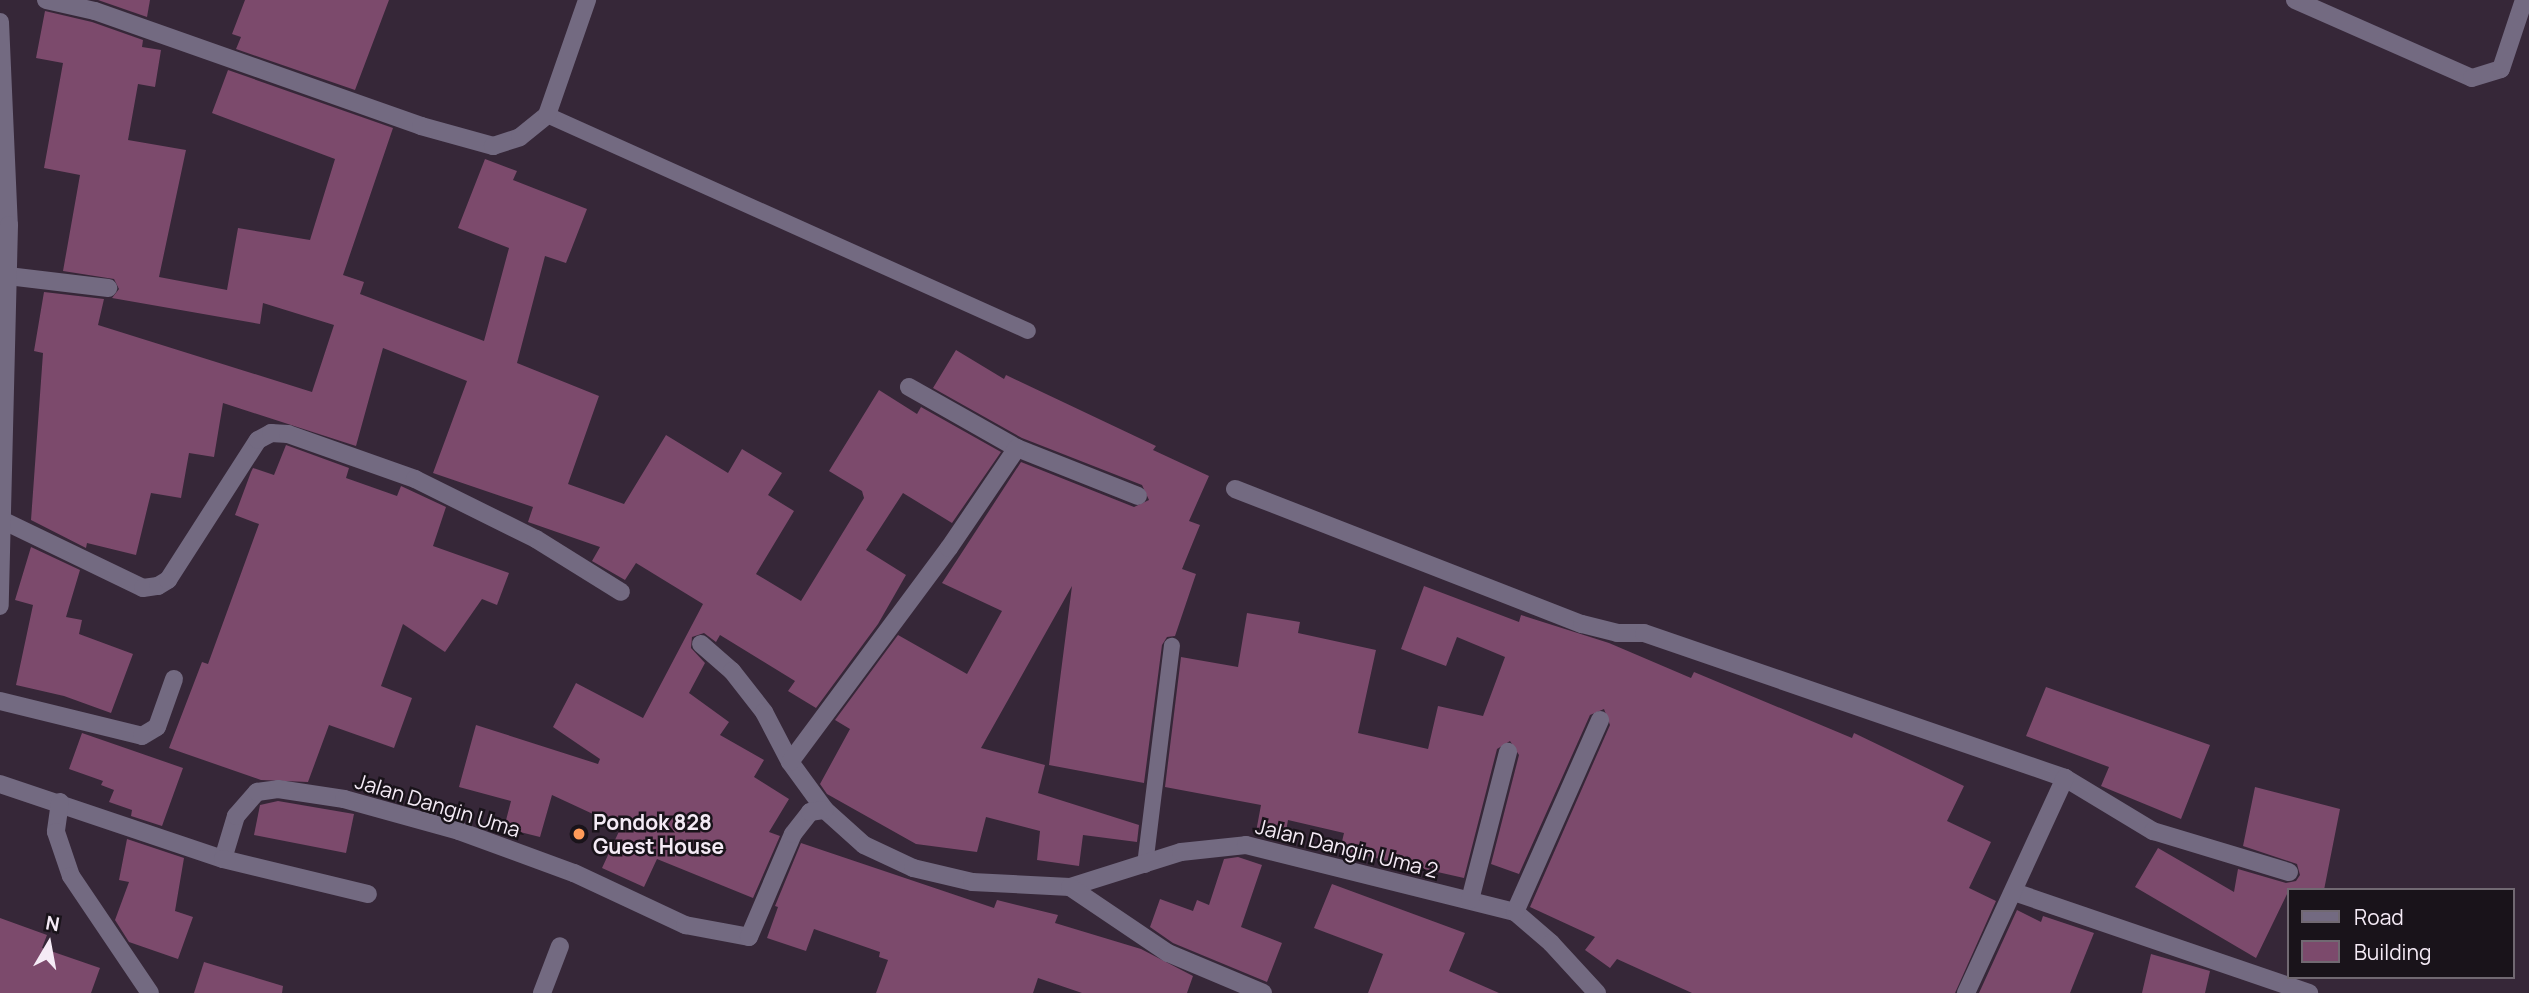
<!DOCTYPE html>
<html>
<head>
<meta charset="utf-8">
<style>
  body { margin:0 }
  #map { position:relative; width:2529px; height:993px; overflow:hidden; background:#362738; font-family:Manrope,sans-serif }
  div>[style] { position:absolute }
  .building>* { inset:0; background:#7c4a6c }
  .service>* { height:16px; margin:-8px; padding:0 8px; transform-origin:8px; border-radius:8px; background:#736a81 }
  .minor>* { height:18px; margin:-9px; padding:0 9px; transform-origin:9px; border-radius:9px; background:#736a81 }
  .tertiary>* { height:18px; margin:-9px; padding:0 9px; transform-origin:9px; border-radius:9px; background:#736a81 }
  .dots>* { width:19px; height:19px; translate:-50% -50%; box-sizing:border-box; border:4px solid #19131a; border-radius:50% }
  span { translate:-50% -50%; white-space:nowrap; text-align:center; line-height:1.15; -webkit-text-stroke:5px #19131a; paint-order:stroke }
  .street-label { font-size:21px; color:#f5ebf6 }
  .poi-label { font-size:21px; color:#f5ebf6; font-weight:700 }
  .left { translate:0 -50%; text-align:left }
  .legend { position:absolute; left:2287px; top:888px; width:228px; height:91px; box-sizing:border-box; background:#19131a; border:2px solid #716972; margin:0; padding:9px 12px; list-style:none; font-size:21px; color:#f5ebf6 }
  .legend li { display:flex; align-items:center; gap:14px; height:35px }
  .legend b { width:35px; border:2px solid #716972 }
  .north { position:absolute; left:14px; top:909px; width:70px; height:70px; -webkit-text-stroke:5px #19131a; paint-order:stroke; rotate:10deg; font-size:19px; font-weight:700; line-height:28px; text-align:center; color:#f5ebf6 }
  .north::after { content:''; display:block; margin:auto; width:24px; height:32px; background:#f5ebf6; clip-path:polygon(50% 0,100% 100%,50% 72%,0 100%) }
</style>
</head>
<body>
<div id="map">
  <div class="building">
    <i style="clip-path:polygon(98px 0,150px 0,147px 17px)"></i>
    <i style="clip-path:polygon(245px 0,389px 0,355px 90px,236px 49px,241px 37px,232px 34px)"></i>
    <i style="clip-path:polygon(45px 11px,92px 22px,143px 40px,142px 47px,161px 50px,155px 87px,138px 84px,128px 140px,186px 150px,159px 277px,227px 290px,238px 228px,310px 240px,335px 159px,212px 113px,228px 70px,393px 128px,343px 275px,364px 282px,360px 294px,484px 341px,509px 248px,458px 228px,485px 159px,517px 171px,513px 180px,587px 209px,566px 263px,545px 256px,517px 363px,599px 396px,568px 484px,624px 504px,666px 435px,728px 473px,742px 449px,782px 473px,768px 495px,794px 511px,756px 574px,801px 601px,864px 498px,862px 491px,829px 471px,879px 390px,917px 414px,921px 407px,1001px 452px,952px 523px,903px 493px,866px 550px,906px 575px,878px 624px,816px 708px,788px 691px,795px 681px,720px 635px,716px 642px,704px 633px,692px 637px,691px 648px,705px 663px,689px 693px,729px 722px,720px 735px,764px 760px,754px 777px,789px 799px,769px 832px,780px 836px,753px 898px,657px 859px,644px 887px,602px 868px,621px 827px,552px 795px,540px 837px,504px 828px,511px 801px,459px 787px,476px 725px,598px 764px,600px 759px,553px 727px,576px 683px,643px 718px,703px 604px,636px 563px,625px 580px,592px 561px,600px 547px,528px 522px,533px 507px,433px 473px,467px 381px,383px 348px,356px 446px,223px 403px,214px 457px,189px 453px,181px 498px,151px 493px,136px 555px,87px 543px,86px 548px,31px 520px,43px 353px,34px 351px,44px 292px,104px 299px,98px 325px,312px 392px,334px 325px,263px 303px,260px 324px,112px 298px,119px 289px,114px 279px,63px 271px,80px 175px,44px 168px,63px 63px,36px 58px)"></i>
    <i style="clip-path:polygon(956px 350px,1004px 379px,1006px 375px,1156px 446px,1153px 450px,1209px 476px,1189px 521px,1200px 525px,1182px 569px,1196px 574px,1175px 636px,1167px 637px,1162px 645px,1144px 783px,1049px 765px,1072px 586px,981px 748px,1045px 765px,1038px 793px,1139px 825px,1137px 842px,1083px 835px,1079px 866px,1037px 860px,1040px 831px,986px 817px,977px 852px,916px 844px,827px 794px,820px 784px,850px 729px,835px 720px,898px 635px,967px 674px,1002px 611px,942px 583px,1021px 462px,1134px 507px,1149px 500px,1142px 485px,1022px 438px,933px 388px)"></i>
    <i style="clip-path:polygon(286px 445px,349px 468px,346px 478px,397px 496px,401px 486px,446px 507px,433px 546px,509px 573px,497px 605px,482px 599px,445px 652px,403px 624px,381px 686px,412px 698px,394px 748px,329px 725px,308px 782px,261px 780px,169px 748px,202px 662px,208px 664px,259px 524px,235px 515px,251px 472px,253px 468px,274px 475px)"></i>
    <i style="clip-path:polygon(31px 547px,80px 570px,66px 617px,82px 620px,79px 634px,133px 654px,111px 713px,64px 696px,16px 685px,33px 605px,15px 600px)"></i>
    <i style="clip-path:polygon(1424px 586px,1519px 622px,1521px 615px,1609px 643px,1691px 678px,1694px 672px,1852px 738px,1854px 733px,1964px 786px,1947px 821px,1991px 842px,1969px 888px,1996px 901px,1955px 993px,1692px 993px,1617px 959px,1610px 968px,1585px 950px,1595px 937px,1530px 907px,1610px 725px,1604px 709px,1590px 715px,1519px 874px,1491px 864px,1519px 755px,1510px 741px,1497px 749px,1464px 878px,1340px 850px,1344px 833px,1288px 820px,1285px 837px,1256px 832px,1261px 805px,1165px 787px,1181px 657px,1238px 667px,1247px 613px,1300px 622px,1298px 633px,1376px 650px,1358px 733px,1428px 749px,1438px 706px,1483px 716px,1505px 657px,1457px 637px,1446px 666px,1401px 649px)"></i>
    <i style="clip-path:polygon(2046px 687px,2210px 745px,2181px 819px,2101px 786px,2109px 767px,2026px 736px)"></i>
    <i style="clip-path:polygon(82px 733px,183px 768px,162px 826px,131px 816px,132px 810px,109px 802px,114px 790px,101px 785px,103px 781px,69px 769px)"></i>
    <i style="clip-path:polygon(2255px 787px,2340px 809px,2324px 890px,2289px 890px,2256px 958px,2135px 887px,2158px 848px,2234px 892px,2238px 869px,2286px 883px,2296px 881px,2300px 875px,2297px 864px,2243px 846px)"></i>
    <i style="clip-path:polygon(278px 801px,354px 814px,346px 853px,254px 835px,260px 805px)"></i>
    <i style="clip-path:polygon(127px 839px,184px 858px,175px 911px,193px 917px,178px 959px,129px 942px,115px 920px,129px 882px,119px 880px)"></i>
    <i style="clip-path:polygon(801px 843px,994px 908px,997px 900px,1058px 915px,1055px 923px,1141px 949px,1193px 976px,1187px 993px,1082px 993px,1038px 978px,1033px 993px,876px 993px,888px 960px,879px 957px,880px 952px,814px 929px,806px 951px,767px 938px,778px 907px,775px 906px)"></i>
    <i style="clip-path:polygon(1238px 857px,1262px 865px,1241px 927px,1282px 943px,1267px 982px,1173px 943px,1150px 927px,1160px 899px,1193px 911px,1197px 900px,1209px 905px,1224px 859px)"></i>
    <i style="clip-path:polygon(1332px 884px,1465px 933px,1449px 971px,1499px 993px,1368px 993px,1383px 954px,1314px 928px)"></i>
    <i style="clip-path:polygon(2017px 910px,2041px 922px,2043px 916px,2094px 933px,2070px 993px,1979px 993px)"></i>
    <i style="clip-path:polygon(0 918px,47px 935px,42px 948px,100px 968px,91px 993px,0 993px)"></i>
    <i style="clip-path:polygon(2151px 954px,2210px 971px,2205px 993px,2142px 993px)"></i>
    <i style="clip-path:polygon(204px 962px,283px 986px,282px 993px,194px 993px)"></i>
  </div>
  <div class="service">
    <i style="left:547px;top:115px;width:527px;rotate:24.18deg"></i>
    <i style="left:1145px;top:865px;width:221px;rotate:-83deg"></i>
  </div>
  <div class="minor">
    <i style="left:46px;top:0;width:50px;rotate:12.7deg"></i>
    <i style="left:95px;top:11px;width:346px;rotate:19.4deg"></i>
    <i style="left:421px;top:126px;width:75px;rotate:15.5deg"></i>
    <i style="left:493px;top:146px;width:28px;rotate:-18deg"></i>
    <i style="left:520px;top:137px;width:35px;rotate:-39deg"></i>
    <i style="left:547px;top:115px;width:122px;rotate:-70.8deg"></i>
    <i style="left:2295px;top:0;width:193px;rotate:23.8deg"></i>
    <i style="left:2472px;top:78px;width:30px;rotate:-17deg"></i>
    <i style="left:2501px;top:69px;width:73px;rotate:-71.6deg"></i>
    <i style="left:8px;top:276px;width:101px;rotate:6.8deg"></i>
    <i style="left:909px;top:387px;width:124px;rotate:29.5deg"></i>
    <i style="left:1017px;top:448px;width:130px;rotate:21.6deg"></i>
    <i style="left:1235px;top:489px;width:372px;rotate:21.3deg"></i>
    <i style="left:1582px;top:624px;width:36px;rotate:14deg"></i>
    <i style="left:1617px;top:633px;width:27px"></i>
    <i style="left:1644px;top:633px;width:445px;rotate:19deg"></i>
    <i style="left:2065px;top:778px;width:103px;rotate:31.1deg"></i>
    <i style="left:2153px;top:831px;width:142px;rotate:16.8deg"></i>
    <i style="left:4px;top:521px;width:154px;rotate:25.7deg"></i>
    <i style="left:143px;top:588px;width:15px;rotate:-8deg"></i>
    <i style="left:158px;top:586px;width:12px;rotate:-31deg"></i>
    <i style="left:168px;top:580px;width:166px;rotate:-57.3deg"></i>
    <i style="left:258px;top:440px;width:15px;rotate:-28deg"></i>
    <i style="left:271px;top:433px;width:17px;rotate:3deg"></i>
    <i style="left:288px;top:434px;width:135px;rotate:19.5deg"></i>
    <i style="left:415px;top:479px;width:135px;rotate:26.4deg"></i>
    <i style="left:536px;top:539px;width:100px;rotate:31.9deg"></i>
    <i style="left:701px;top:644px;width:41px;rotate:41.1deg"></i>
    <i style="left:732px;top:671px;width:52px;rotate:52deg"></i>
    <i style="left:764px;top:712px;width:56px;rotate:62.5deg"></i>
    <i style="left:790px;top:762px;width:59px;rotate:53.9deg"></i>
    <i style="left:825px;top:810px;width:52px;rotate:41.9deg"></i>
    <i style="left:864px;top:845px;width:54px;rotate:25.1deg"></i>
    <i style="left:913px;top:868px;width:61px;rotate:13.3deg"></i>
    <i style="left:972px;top:882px;width:98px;rotate:2.9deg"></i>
    <i style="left:1070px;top:887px;width:116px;rotate:-17.5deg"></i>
    <i style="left:1181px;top:852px;width:65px;rotate:-6.1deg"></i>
    <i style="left:1246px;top:845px;width:277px;rotate:14deg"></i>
    <i style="left:1515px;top:912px;width:48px;rotate:40.7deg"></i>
    <i style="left:1551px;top:943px;width:68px;rotate:47.4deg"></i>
    <i style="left:0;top:701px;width:146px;rotate:13.8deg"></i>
    <i style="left:142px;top:736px;width:17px;rotate:-31deg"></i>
    <i style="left:157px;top:727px;width:51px;rotate:-70.5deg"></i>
    <i style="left:790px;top:762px;width:267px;rotate:-53.4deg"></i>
    <i style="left:949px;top:548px;width:121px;rotate:-55.8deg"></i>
    <i style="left:0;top:784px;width:235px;rotate:18.6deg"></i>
    <i style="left:223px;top:859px;width:45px;rotate:-73.2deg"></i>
    <i style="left:236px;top:816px;width:32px;rotate:-49deg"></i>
    <i style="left:257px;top:792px;width:21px;rotate:-8deg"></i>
    <i style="left:278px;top:789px;width:67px;rotate:8.6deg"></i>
    <i style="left:344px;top:799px;width:119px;rotate:15.5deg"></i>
    <i style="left:459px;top:831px;width:122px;rotate:20.1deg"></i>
    <i style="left:574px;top:873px;width:123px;rotate:25.1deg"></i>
    <i style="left:685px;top:925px;width:65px;rotate:10.6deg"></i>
    <i style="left:749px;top:937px;width:112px;rotate:-66.9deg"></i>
    <i style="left:793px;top:834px;width:28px;rotate:-52deg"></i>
    <i style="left:810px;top:812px;width:15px;rotate:-8deg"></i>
    <i style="left:60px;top:802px;width:30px;rotate:98deg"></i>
    <i style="left:56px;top:832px;width:46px;rotate:71.2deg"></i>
    <i style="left:71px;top:876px;width:141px;rotate:56deg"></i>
    <i style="left:223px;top:859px;width:149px;rotate:13.6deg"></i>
    <i style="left:1070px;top:887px;width:118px;rotate:34deg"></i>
    <i style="left:1168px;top:953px;width:103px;rotate:22.8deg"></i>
    <i style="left:2014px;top:892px;width:312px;rotate:18.9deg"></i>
    <i style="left:1470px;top:900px;width:153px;rotate:-75.6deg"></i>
    <i style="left:1515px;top:912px;width:210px;rotate:-66.1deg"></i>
    <i style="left:542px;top:993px;width:50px;rotate:-69deg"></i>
    <i style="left:1966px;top:993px;width:237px;rotate:-65.3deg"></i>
  </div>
  <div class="tertiary">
    <i style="left:0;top:22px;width:203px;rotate:87.5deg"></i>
    <i style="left:9px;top:225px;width:381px;rotate:91.4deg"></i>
  </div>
  <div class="dots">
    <i style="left:579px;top:834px;background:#fe9b59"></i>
  </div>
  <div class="street-label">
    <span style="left:438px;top:805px;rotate:17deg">Jalan Dangin Uma</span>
    <span style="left:1347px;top:848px;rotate:14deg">Jalan Dangin Uma 2</span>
  </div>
  <div class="poi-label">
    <span class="left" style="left:593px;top:834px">Pondok 828<br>Guest House</span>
  </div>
  <ul class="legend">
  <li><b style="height:9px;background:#736a81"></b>Road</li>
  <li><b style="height:19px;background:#7c4a6c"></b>Building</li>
  </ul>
  <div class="north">N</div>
</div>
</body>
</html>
